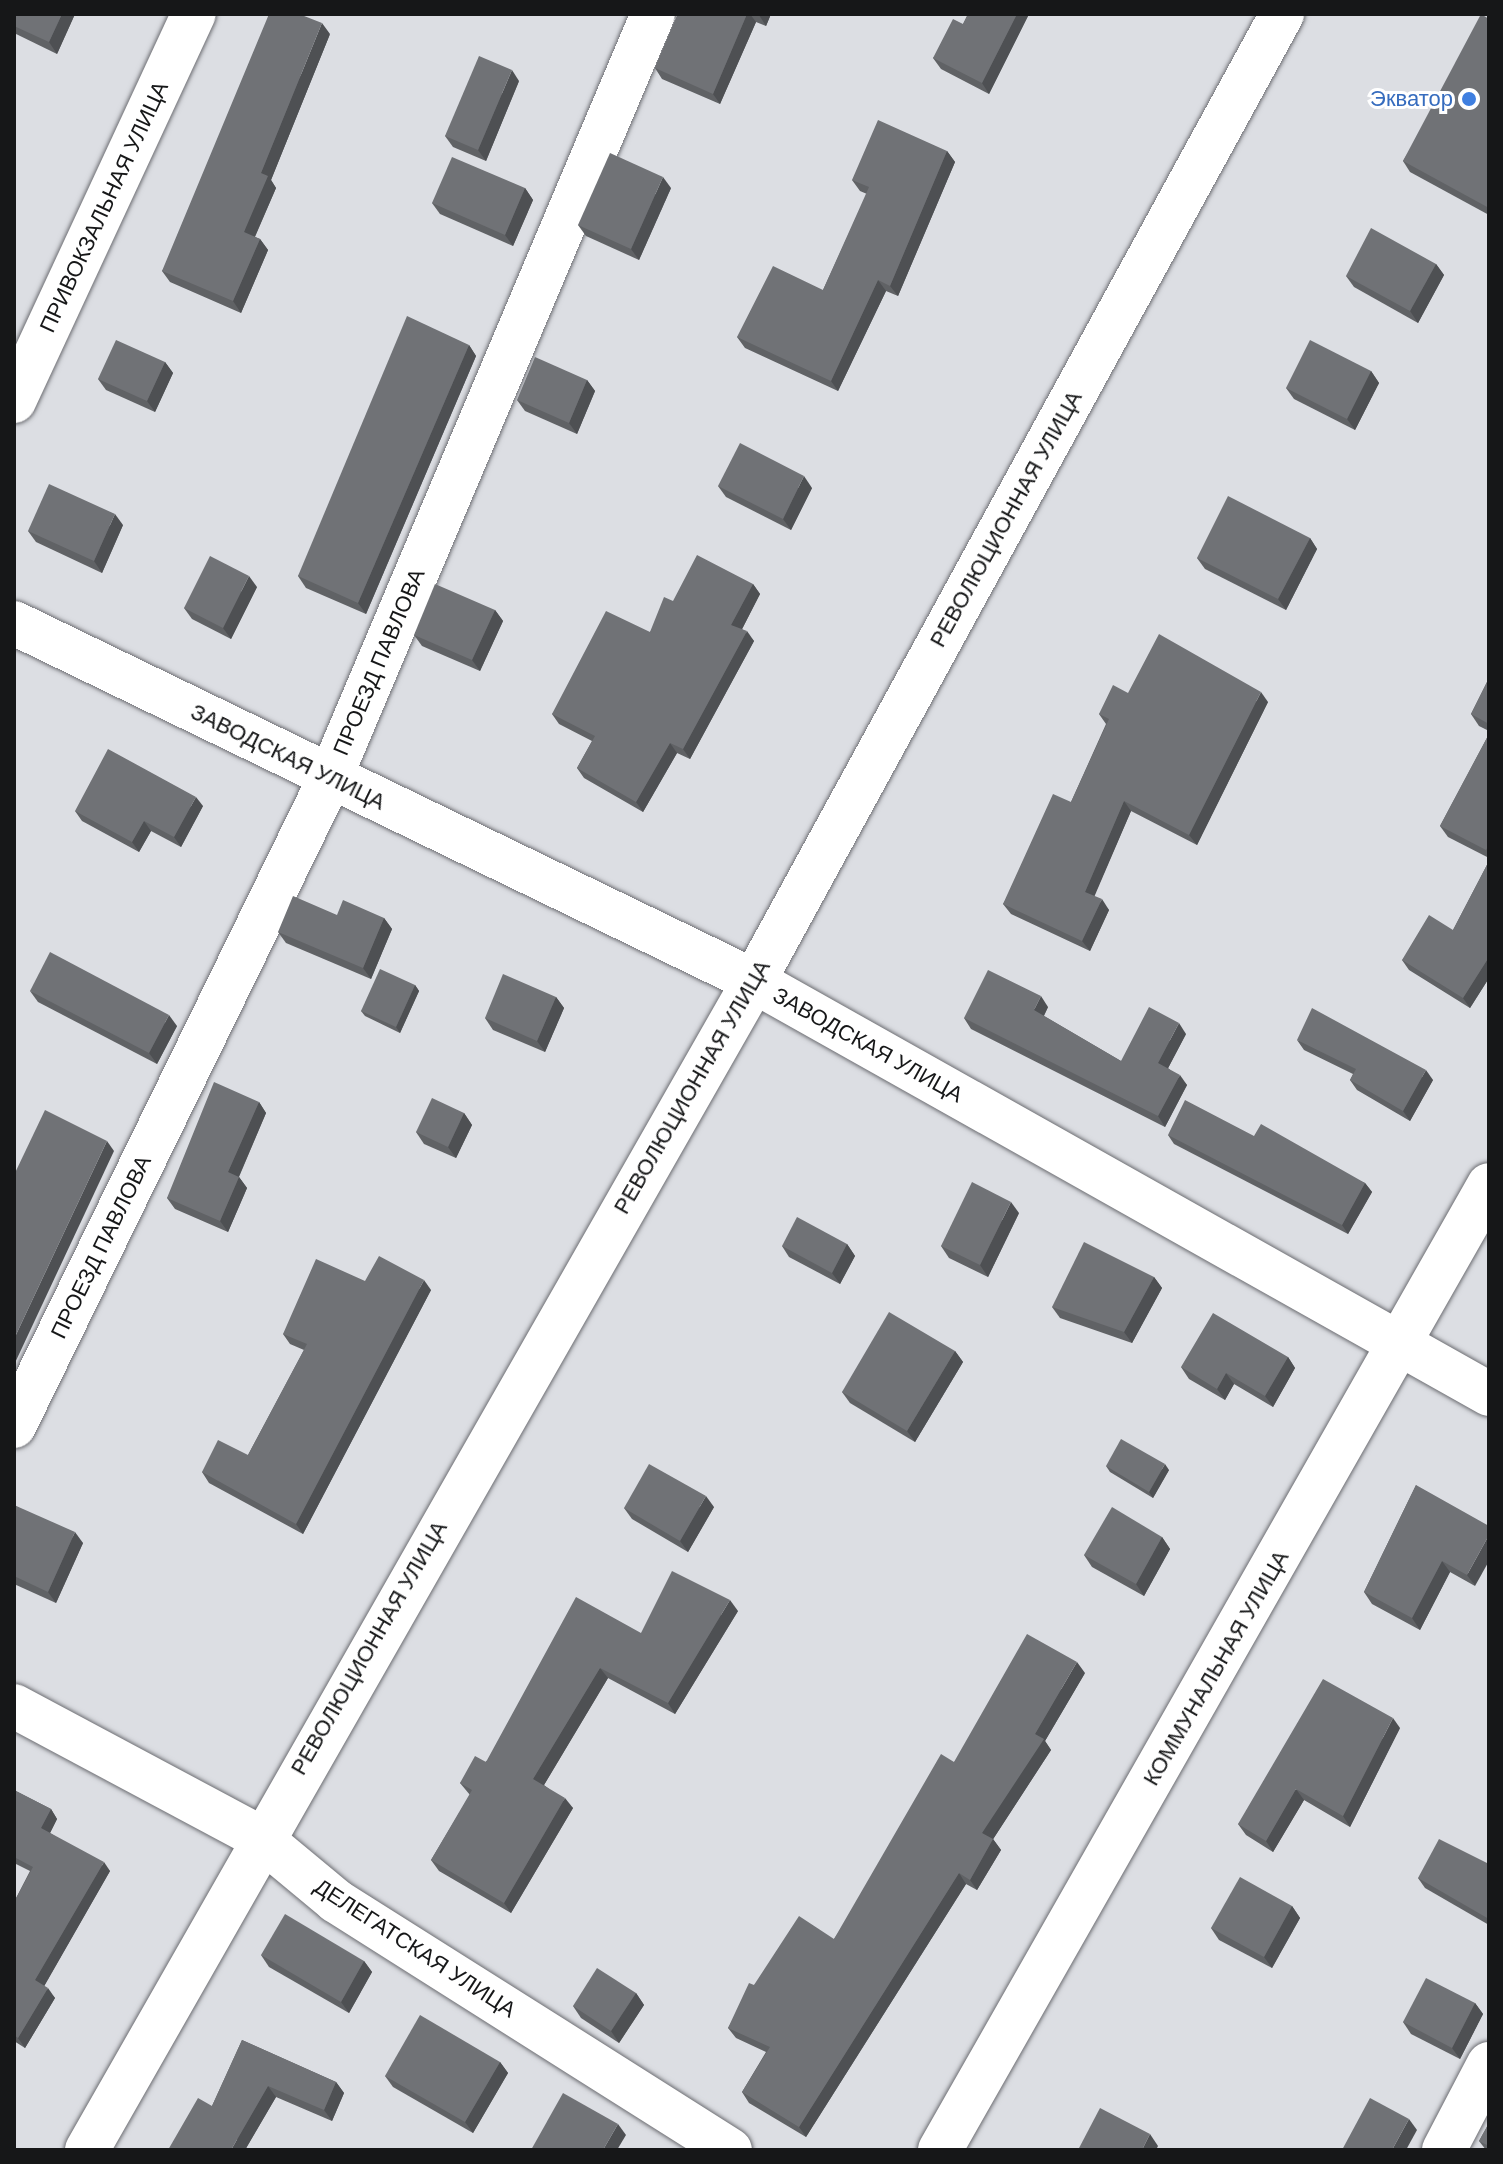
<!DOCTYPE html>
<html>
<head>
<meta charset="utf-8">
<style>
  body { margin:0 }
  #map { position:relative; width:1503px; height:2164px; overflow:hidden; background:#dcdee3; font-family:"DM Sans",sans-serif }
  div>[style] { position:absolute }
  .roads { filter:drop-shadow(0 0 2px #6c6d72) drop-shadow(0 0 2px #6c6d72) }
  .street>* { height:44px; margin:-22px; padding:0 22px; transform-origin:22px; border-radius:22px; background:#fff }
  .secondary>* { height:44px; margin:-22px; padding:0 22px; transform-origin:22px; border-radius:22px; background:#fff }
  .wall>* { inset:0; background:#606265 }
  .shaded-wall>* { inset:0; background:#4e5053 }
  .building>* { inset:0; background:#707276 }
  .dots>* { width:22px; height:22px; translate:-50% -50%; box-sizing:border-box; border:4px solid #fff; border-radius:50% }
  span { translate:-50% -50%; white-space:nowrap; text-align:center; line-height:1.15; -webkit-text-stroke:6px #fff; paint-order:stroke }
  .shop-label { font-size:22px; color:#366cbe }
  .right { translate:-100% -50%; text-align:right }
  .street-label { font-size:22px; color:#161718 }
  .frame { position:absolute; inset:0; border:16px solid #161718; pointer-events:none }
</style>
</head>
<body>
<div id="map">
  <div class="roads">
    <div class="street">
      <i style="left:14px;top:401px;width:427px;rotate:-65.1deg"></i>
      <i style="left:14px;top:623px;width:822px;rotate:25.82deg"></i>
      <i style="left:754px;top:981px;width:843px;rotate:29.33deg"></i>
      <i style="left:14px;top:1426px;width:721px;rotate:-64deg"></i>
      <i style="left:330px;top:778px;width:829px;rotate:-67.08deg"></i>
      <i style="left:14px;top:1706px;width:278px;rotate:28.1deg"></i>
      <i style="left:259px;top:1837px;width:100px;rotate:39.7deg"></i>
      <i style="left:336px;top:1901px;width:466px;rotate:32.3deg"></i>
      <i style="left:940px;top:2150px;width:1110px;rotate:-60.36deg"></i>
      <i style="left:1444px;top:2150px;width:97px;rotate:-62.4deg"></i>
    </div>
    <div class="secondary">
      <i style="left:87px;top:2150px;width:1346px;rotate:-60.29deg"></i>
      <i style="left:754px;top:981px;width:1102px;rotate:-61.36deg"></i>
    </div>
  </div>
  <div class="wall">
    <i style="clip-path:polygon(14px 14px,75px 14px,57px 54px,14px 33px)"></i>
    <i style="clip-path:polygon(678px 14px,771px 14px,766px 26px,756px 22px,720px 104px,662px 79px,655px 68px)"></i>
    <i style="clip-path:polygon(968px 14px,1029px 14px,989px 94px,941px 69px,933px 58px,963px 24px)"></i>
    <i style="clip-path:polygon(1489px 19px,1489px 215px,1410px 172px,1403px 161px)"></i>
    <i style="clip-path:polygon(330px 34px,271px 180px,276px 188px,255px 237px,260px 239px,268px 250px,241px 313px,170px 282px,162px 271px)"></i>
    <i style="clip-path:polygon(519px 81px,486px 161px,453px 147px,445px 136px)"></i>
    <i style="clip-path:polygon(947px 151px,955px 162px,898px 296px,886px 291px,838px 391px,745px 348px,737px 337px,823px 290px,867px 194px,860px 191px,852px 180px)"></i>
    <i style="clip-path:polygon(525px 188px,533px 200px,513px 246px,440px 214px,432px 203px)"></i>
    <i style="clip-path:polygon(671px 188px,639px 260px,586px 236px,578px 225px)"></i>
    <i style="clip-path:polygon(1436px 264px,1444px 275px,1418px 323px,1354px 287px,1346px 276px)"></i>
    <i style="clip-path:polygon(469px 345px,476px 356px,366px 614px,306px 588px,298px 576px)"></i>
    <i style="clip-path:polygon(165px 362px,173px 373px,155px 412px,106px 390px,98px 379px)"></i>
    <i style="clip-path:polygon(1371px 371px,1379px 383px,1355px 430px,1294px 399px,1286px 388px)"></i>
    <i style="clip-path:polygon(587px 380px,595px 391px,577px 434px,525px 411px,517px 400px)"></i>
    <i style="clip-path:polygon(718px 486px,812px 488px,791px 530px,726px 497px)"></i>
    <i style="clip-path:polygon(123px 525px,102px 573px,36px 542px,28px 531px)"></i>
    <i style="clip-path:polygon(1310px 538px,1317px 549px,1286px 610px,1205px 569px,1197px 558px)"></i>
    <i style="clip-path:polygon(753px 584px,760px 594px,742px 629px,754px 641px,690px 759px,677px 753px,643px 812px,584px 778px,577px 768px,592px 741px,559px 724px,552px 714px,650px 632px,673px 601px)"></i>
    <i style="clip-path:polygon(257px 587px,231px 639px,192px 619px,184px 608px)"></i>
    <i style="clip-path:polygon(495px 610px,503px 621px,480px 671px,422px 646px,414px 635px)"></i>
    <i style="clip-path:polygon(1489px 678px,1489px 731px,1479px 726px,1471px 714px)"></i>
    <i style="clip-path:polygon(1128px 693px,1268px 702px,1197px 845px,1131px 811px,1094px 896px,1109px 910px,1090px 951px,1011px 914px,1003px 904px,1071px 802px,1106px 724px,1099px 714px)"></i>
    <i style="clip-path:polygon(1489px 734px,1489px 858px,1448px 837px,1440px 826px)"></i>
    <i style="clip-path:polygon(203px 806px,181px 847px,151px 831px,139px 852px,82px 821px,75px 811px)"></i>
    <i style="clip-path:polygon(1489px 861px,1489px 978px,1470px 1008px,1409px 970px,1402px 960px,1453px 930px)"></i>
    <i style="clip-path:polygon(337px 915px,384px 918px,392px 929px,371px 979px,286px 943px,278px 932px)"></i>
    <i style="clip-path:polygon(415px 985px,419px 991px,400px 1033px,365px 1016px,361px 1011px)"></i>
    <i style="clip-path:polygon(30px 991px,177px 1026px,157px 1064px,38px 1002px)"></i>
    <i style="clip-path:polygon(556px 997px,564px 1008px,545px 1052px,493px 1030px,485px 1018px)"></i>
    <i style="clip-path:polygon(1048px 1007px,1044px 1016px,1121px 1061px,1186px 1034px,1168px 1068px,1187px 1085px,1165px 1127px,971px 1029px,964px 1018px)"></i>
    <i style="clip-path:polygon(1297px 1040px,1433px 1080px,1410px 1121px,1357px 1090px,1350px 1080px,1353px 1074px,1304px 1050px)"></i>
    <i style="clip-path:polygon(259px 1102px,266px 1113px,239px 1177px,247px 1188px,228px 1232px,175px 1209px,167px 1198px)"></i>
    <i style="clip-path:polygon(464px 1113px,472px 1125px,456px 1158px,424px 1144px,416px 1132px)"></i>
    <i style="clip-path:polygon(1168px 1135px,1254px 1136px,1365px 1183px,1372px 1192px,1348px 1234px,1174px 1144px)"></i>
    <i style="clip-path:polygon(1019px 1213px,988px 1277px,949px 1258px,941px 1246px)"></i>
    <i style="clip-path:polygon(847px 1244px,855px 1256px,840px 1284px,789px 1257px,782px 1246px)"></i>
    <i style="clip-path:polygon(1154px 1277px,1162px 1288px,1132px 1343px,1060px 1318px,1052px 1307px)"></i>
    <i style="clip-path:polygon(365px 1281px,431px 1290px,303px 1534px,209px 1483px,202px 1472px,248px 1455px,304px 1350px,290px 1344px,283px 1334px)"></i>
    <i style="clip-path:polygon(955px 1351px,963px 1362px,915px 1442px,850px 1403px,842px 1392px)"></i>
    <i style="clip-path:polygon(1288px 1357px,1295px 1368px,1273px 1407px,1234px 1384px,1225px 1400px,1189px 1379px,1181px 1367px)"></i>
    <i style="clip-path:polygon(1106px 1466px,1169px 1470px,1153px 1498px,1110px 1472px)"></i>
    <i style="clip-path:polygon(1416px 1485px,1475px 1586px,1450px 1572px,1420px 1630px,1372px 1604px,1364px 1592px)"></i>
    <i style="clip-path:polygon(14px 1505px,83px 1543px,56px 1603px,14px 1584px)"></i>
    <i style="clip-path:polygon(714px 1507px,688px 1552px,632px 1519px,624px 1508px)"></i>
    <i style="clip-path:polygon(1162px 1537px,1170px 1549px,1144px 1596px,1092px 1567px,1084px 1555px)"></i>
    <i style="clip-path:polygon(738px 1611px,675px 1714px,608px 1678px,544px 1785px,573px 1808px,511px 1913px,439px 1871px,431px 1860px,470px 1795px,460px 1783px,641px 1633px)"></i>
    <i style="clip-path:polygon(1085px 1673px,1045px 1741px,1051px 1750px,993px 1839px,1001px 1850px,977px 1890px,966px 1884px,806px 2137px,749px 2103px,742px 2092px,766px 2052px,736px 2038px,728px 2028px,754px 1985px,834px 1939px,954px 1762px)"></i>
    <i style="clip-path:polygon(1400px 1728px,1350px 1827px,1304px 1800px,1273px 1852px,1246px 1835px,1238px 1824px)"></i>
    <i style="clip-path:polygon(14px 1790px,51px 1809px,57px 1819px,50px 1833px,110px 1871px,44px 1986px,55px 1998px,25px 2048px,14px 2041px,14px 1902px,30px 1871px,14px 1863px)"></i>
    <i style="clip-path:polygon(1489px 1864px,1489px 1925px,1425px 1888px,1418px 1878px)"></i>
    <i style="clip-path:polygon(1292px 1906px,1300px 1918px,1272px 1968px,1219px 1940px,1211px 1928px)"></i>
    <i style="clip-path:polygon(261px 1955px,364px 1961px,372px 1972px,349px 2013px,269px 1967px)"></i>
    <i style="clip-path:polygon(636px 1993px,644px 2005px,619px 2043px,581px 2018px,573px 2006px)"></i>
    <i style="clip-path:polygon(1475px 2003px,1483px 2014px,1460px 2059px,1411px 2034px,1403px 2022px)"></i>
    <i style="clip-path:polygon(242px 2040px,336px 2082px,344px 2093px,332px 2121px,276px 2097px,245px 2150px,212px 2106px)"></i>
    <i style="clip-path:polygon(500px 2062px,508px 2073px,473px 2133px,393px 2087px,385px 2076px)"></i>
    <i style="clip-path:polygon(1489px 2123px,1489px 2150px,1486px 2150px,1479px 2141px)"></i>
  </div>
  <div class="shaded-wall">
    <i style="clip-path:polygon(62px 14px,75px 14px,57px 54px,49px 42px)"></i>
    <i style="clip-path:polygon(747px 14px,750px 14px,756px 22px,720px 104px,713px 94px)"></i>
    <i style="clip-path:polygon(759px 14px,771px 14px,766px 26px,759px 15px)"></i>
    <i style="clip-path:polygon(1017px 14px,1029px 14px,989px 94px,982px 83px)"></i>
    <i style="clip-path:polygon(322px 23px,330px 34px,271px 180px,276px 188px,252px 243px,244px 232px,261px 173px)"></i>
    <i style="clip-path:polygon(512px 70px,519px 81px,486px 161px,478px 150px)"></i>
    <i style="clip-path:polygon(947px 151px,955px 162px,898px 296px,890px 286px)"></i>
    <i style="clip-path:polygon(663px 177px,671px 188px,639px 260px,631px 249px)"></i>
    <i style="clip-path:polygon(525px 188px,533px 200px,513px 246px,505px 235px)"></i>
    <i style="clip-path:polygon(260px 239px,268px 250px,241px 313px,233px 301px)"></i>
    <i style="clip-path:polygon(1436px 264px,1444px 275px,1418px 323px,1410px 311px)"></i>
    <i style="clip-path:polygon(878px 280px,886px 291px,838px 391px,831px 381px)"></i>
    <i style="clip-path:polygon(469px 345px,476px 356px,366px 614px,358px 603px)"></i>
    <i style="clip-path:polygon(165px 362px,173px 373px,155px 412px,147px 401px)"></i>
    <i style="clip-path:polygon(1371px 371px,1379px 383px,1355px 430px,1347px 419px)"></i>
    <i style="clip-path:polygon(587px 380px,595px 391px,577px 434px,569px 423px)"></i>
    <i style="clip-path:polygon(804px 476px,812px 488px,791px 530px,783px 519px)"></i>
    <i style="clip-path:polygon(115px 514px,123px 525px,102px 573px,94px 561px)"></i>
    <i style="clip-path:polygon(1310px 538px,1317px 549px,1286px 610px,1278px 599px)"></i>
    <i style="clip-path:polygon(249px 576px,257px 587px,231px 639px,223px 628px)"></i>
    <i style="clip-path:polygon(753px 584px,760px 594px,739px 635px,731px 625px)"></i>
    <i style="clip-path:polygon(495px 610px,503px 621px,480px 671px,472px 660px)"></i>
    <i style="clip-path:polygon(747px 631px,754px 641px,690px 759px,683px 749px)"></i>
    <i style="clip-path:polygon(1261px 692px,1268px 702px,1197px 845px,1189px 835px)"></i>
    <i style="clip-path:polygon(670px 743px,677px 753px,643px 812px,636px 802px)"></i>
    <i style="clip-path:polygon(196px 797px,203px 806px,181px 847px,174px 837px)"></i>
    <i style="clip-path:polygon(1124px 801px,1131px 811px,1092px 902px,1085px 892px)"></i>
    <i style="clip-path:polygon(144px 821px,151px 831px,139px 852px,132px 842px)"></i>
    <i style="clip-path:polygon(1102px 899px,1109px 910px,1090px 951px,1082px 941px)"></i>
    <i style="clip-path:polygon(384px 918px,392px 929px,371px 979px,363px 968px)"></i>
    <i style="clip-path:polygon(1489px 957px,1489px 978px,1470px 1008px,1463px 998px)"></i>
    <i style="clip-path:polygon(415px 985px,419px 991px,400px 1033px,396px 1027px)"></i>
    <i style="clip-path:polygon(1041px 996px,1048px 1007px,1041px 1021px,1034px 1010px)"></i>
    <i style="clip-path:polygon(556px 997px,564px 1008px,545px 1052px,537px 1041px)"></i>
    <i style="clip-path:polygon(169px 1015px,177px 1026px,157px 1064px,149px 1053px)"></i>
    <i style="clip-path:polygon(1179px 1023px,1186px 1034px,1165px 1074px,1158px 1063px)"></i>
    <i style="clip-path:polygon(1426px 1070px,1433px 1080px,1410px 1121px,1403px 1111px)"></i>
    <i style="clip-path:polygon(1180px 1075px,1187px 1085px,1165px 1127px,1158px 1116px)"></i>
    <i style="clip-path:polygon(259px 1102px,266px 1113px,236px 1183px,228px 1172px)"></i>
    <i style="clip-path:polygon(464px 1113px,472px 1125px,456px 1158px,448px 1147px)"></i>
    <i style="clip-path:polygon(107px 1141px,114px 1151px,14px 1365px,14px 1339px)"></i>
    <i style="clip-path:polygon(239px 1177px,247px 1188px,228px 1232px,220px 1221px)"></i>
    <i style="clip-path:polygon(1365px 1183px,1372px 1192px,1348px 1234px,1342px 1225px)"></i>
    <i style="clip-path:polygon(1011px 1202px,1019px 1213px,988px 1277px,980px 1265px)"></i>
    <i style="clip-path:polygon(847px 1244px,855px 1256px,840px 1284px,832px 1273px)"></i>
    <i style="clip-path:polygon(1154px 1277px,1162px 1288px,1132px 1343px,1124px 1332px)"></i>
    <i style="clip-path:polygon(424px 1280px,431px 1290px,303px 1534px,296px 1524px)"></i>
    <i style="clip-path:polygon(955px 1351px,963px 1362px,915px 1442px,907px 1431px)"></i>
    <i style="clip-path:polygon(1288px 1357px,1295px 1368px,1273px 1407px,1265px 1396px)"></i>
    <i style="clip-path:polygon(1226px 1373px,1234px 1384px,1225px 1400px,1217px 1389px)"></i>
    <i style="clip-path:polygon(1165px 1464px,1169px 1470px,1153px 1498px,1149px 1492px)"></i>
    <i style="clip-path:polygon(706px 1496px,714px 1507px,688px 1552px,680px 1541px)"></i>
    <i style="clip-path:polygon(75px 1532px,83px 1543px,56px 1603px,48px 1592px)"></i>
    <i style="clip-path:polygon(1489px 1535px,1489px 1561px,1475px 1586px,1467px 1575px)"></i>
    <i style="clip-path:polygon(1162px 1537px,1170px 1549px,1144px 1596px,1136px 1584px)"></i>
    <i style="clip-path:polygon(1442px 1561px,1450px 1572px,1420px 1630px,1412px 1618px)"></i>
    <i style="clip-path:polygon(730px 1600px,738px 1611px,675px 1714px,668px 1703px)"></i>
    <i style="clip-path:polygon(1077px 1662px,1085px 1673px,1045px 1741px,1051px 1750px,990px 1844px,982px 1833px,1035px 1734px)"></i>
    <i style="clip-path:polygon(600px 1668px,608px 1678px,541px 1790px,533px 1779px)"></i>
    <i style="clip-path:polygon(1393px 1718px,1400px 1728px,1350px 1827px,1343px 1816px)"></i>
    <i style="clip-path:polygon(1296px 1789px,1304px 1800px,1273px 1852px,1266px 1841px)"></i>
    <i style="clip-path:polygon(565px 1798px,573px 1808px,511px 1913px,504px 1903px)"></i>
    <i style="clip-path:polygon(51px 1809px,57px 1819px,48px 1837px,41px 1828px)"></i>
    <i style="clip-path:polygon(993px 1839px,1001px 1850px,977px 1890px,970px 1880px)"></i>
    <i style="clip-path:polygon(104px 1862px,110px 1871px,42px 1990px,35px 1980px)"></i>
    <i style="clip-path:polygon(959px 1873px,966px 1884px,806px 2137px,799px 2127px)"></i>
    <i style="clip-path:polygon(1292px 1906px,1300px 1918px,1272px 1968px,1264px 1957px)"></i>
    <i style="clip-path:polygon(364px 1961px,372px 1972px,349px 2013px,341px 2002px)"></i>
    <i style="clip-path:polygon(48px 1988px,55px 1998px,25px 2048px,18px 2038px)"></i>
    <i style="clip-path:polygon(636px 1993px,644px 2005px,619px 2043px,611px 2031px)"></i>
    <i style="clip-path:polygon(1475px 2003px,1483px 2014px,1460px 2059px,1452px 2048px)"></i>
    <i style="clip-path:polygon(500px 2062px,508px 2073px,473px 2133px,465px 2122px)"></i>
    <i style="clip-path:polygon(336px 2082px,344px 2093px,332px 2121px,324px 2110px)"></i>
    <i style="clip-path:polygon(268px 2086px,276px 2097px,245px 2150px,231px 2150px)"></i>
    <i style="clip-path:polygon(1409px 2119px,1417px 2130px,1406px 2150px,1392px 2150px)"></i>
    <i style="clip-path:polygon(618px 2124px,626px 2135px,617px 2150px,603px 2150px)"></i>
    <i style="clip-path:polygon(1150px 2134px,1158px 2146px,1156px 2150px,1142px 2150px)"></i>
  </div>
  <div class="building">
    <i style="clip-path:polygon(14px 14px,62px 14px,49px 42px,14px 26px)"></i>
    <i style="clip-path:polygon(269px 14px,299px 14px,322px 23px,261px 173px,268px 176px,244px 232px,260px 239px,233px 301px,162px 271px)"></i>
    <i style="clip-path:polygon(678px 14px,747px 14px,713px 94px,655px 68px)"></i>
    <i style="clip-path:polygon(968px 14px,1017px 14px,982px 83px,933px 58px,953px 19px,963px 24px)"></i>
    <i style="clip-path:polygon(1481px 14px,1489px 19px,1489px 208px,1403px 161px)"></i>
    <i style="clip-path:polygon(479px 56px,512px 70px,478px 150px,445px 136px)"></i>
    <i style="clip-path:polygon(878px 120px,947px 151px,890px 286px,878px 280px,831px 381px,737px 337px,773px 266px,823px 290px,869px 187px,852px 180px)"></i>
    <i style="clip-path:polygon(610px 153px,663px 177px,631px 249px,578px 225px)"></i>
    <i style="clip-path:polygon(452px 157px,525px 188px,505px 235px,432px 203px)"></i>
    <i style="clip-path:polygon(1371px 228px,1436px 264px,1410px 311px,1346px 276px)"></i>
    <i style="clip-path:polygon(407px 316px,469px 345px,358px 603px,298px 576px)"></i>
    <i style="clip-path:polygon(116px 340px,165px 362px,147px 401px,98px 379px)"></i>
    <i style="clip-path:polygon(1310px 340px,1371px 371px,1347px 419px,1286px 388px)"></i>
    <i style="clip-path:polygon(535px 357px,587px 380px,569px 423px,517px 400px)"></i>
    <i style="clip-path:polygon(740px 443px,804px 476px,783px 519px,718px 486px)"></i>
    <i style="clip-path:polygon(49px 484px,115px 514px,94px 561px,28px 531px)"></i>
    <i style="clip-path:polygon(1228px 496px,1310px 538px,1278px 599px,1197px 558px)"></i>
    <i style="clip-path:polygon(697px 555px,753px 584px,731px 625px,747px 631px,683px 749px,670px 743px,636px 802px,577px 768px,595px 736px,552px 714px,606px 611px,650px 632px,664px 597px,673px 601px)"></i>
    <i style="clip-path:polygon(210px 556px,249px 576px,223px 628px,184px 608px)"></i>
    <i style="clip-path:polygon(435px 584px,495px 610px,472px 660px,414px 635px)"></i>
    <i style="clip-path:polygon(1159px 634px,1261px 692px,1189px 835px,1124px 801px,1085px 892px,1102px 899px,1082px 941px,1003px 904px,1053px 794px,1071px 802px,1109px 719px,1099px 714px,1113px 685px,1128px 693px)"></i>
    <i style="clip-path:polygon(1489px 678px,1489px 724px,1471px 714px)"></i>
    <i style="clip-path:polygon(1489px 734px,1489px 845px,1486px 850px,1440px 826px)"></i>
    <i style="clip-path:polygon(108px 749px,196px 797px,174px 837px,144px 821px,132px 842px,75px 811px)"></i>
    <i style="clip-path:polygon(1489px 861px,1489px 957px,1463px 998px,1402px 960px,1429px 915px,1453px 930px)"></i>
    <i style="clip-path:polygon(293px 896px,337px 915px,343px 900px,384px 918px,363px 968px,278px 932px)"></i>
    <i style="clip-path:polygon(50px 952px,169px 1015px,149px 1053px,30px 991px)"></i>
    <i style="clip-path:polygon(380px 969px,415px 985px,396px 1027px,361px 1011px)"></i>
    <i style="clip-path:polygon(988px 970px,1041px 996px,1034px 1010px,1121px 1061px,1149px 1007px,1179px 1023px,1158px 1063px,1180px 1075px,1158px 1116px,964px 1018px)"></i>
    <i style="clip-path:polygon(503px 974px,556px 997px,537px 1041px,485px 1018px)"></i>
    <i style="clip-path:polygon(1312px 1008px,1426px 1070px,1403px 1111px,1350px 1080px,1356px 1069px,1297px 1040px)"></i>
    <i style="clip-path:polygon(214px 1082px,259px 1102px,228px 1172px,239px 1177px,220px 1221px,167px 1198px)"></i>
    <i style="clip-path:polygon(432px 1098px,464px 1113px,448px 1147px,416px 1132px)"></i>
    <i style="clip-path:polygon(1185px 1100px,1254px 1136px,1261px 1124px,1365px 1183px,1342px 1225px,1168px 1135px)"></i>
    <i style="clip-path:polygon(45px 1110px,107px 1141px,14px 1339px,14px 1175px)"></i>
    <i style="clip-path:polygon(972px 1182px,1011px 1202px,980px 1265px,941px 1246px)"></i>
    <i style="clip-path:polygon(797px 1217px,847px 1244px,832px 1273px,782px 1246px)"></i>
    <i style="clip-path:polygon(1084px 1242px,1154px 1277px,1124px 1332px,1052px 1307px)"></i>
    <i style="clip-path:polygon(379px 1256px,424px 1280px,296px 1524px,202px 1472px,218px 1440px,248px 1455px,307px 1344px,283px 1334px,316px 1259px,365px 1281px)"></i>
    <i style="clip-path:polygon(889px 1312px,955px 1351px,907px 1431px,842px 1392px)"></i>
    <i style="clip-path:polygon(1213px 1313px,1288px 1357px,1265px 1396px,1226px 1373px,1217px 1389px,1181px 1367px)"></i>
    <i style="clip-path:polygon(1121px 1439px,1165px 1464px,1149px 1492px,1106px 1466px)"></i>
    <i style="clip-path:polygon(649px 1464px,706px 1496px,680px 1541px,624px 1508px)"></i>
    <i style="clip-path:polygon(1416px 1485px,1489px 1526px,1489px 1535px,1467px 1575px,1442px 1561px,1412px 1618px,1364px 1592px)"></i>
    <i style="clip-path:polygon(14px 1505px,75px 1532px,48px 1592px,14px 1576px)"></i>
    <i style="clip-path:polygon(1112px 1507px,1162px 1537px,1136px 1584px,1084px 1555px)"></i>
    <i style="clip-path:polygon(672px 1571px,730px 1600px,668px 1703px,600px 1668px,533px 1779px,565px 1798px,504px 1903px,431px 1860px,472px 1790px,460px 1783px,475px 1756px,486px 1762px,576px 1597px,641px 1633px)"></i>
    <i style="clip-path:polygon(1027px 1634px,1077px 1662px,1035px 1734px,1044px 1739px,982px 1833px,993px 1839px,970px 1880px,959px 1873px,799px 2127px,742px 2092px,770px 2047px,728px 2028px,749px 1983px,754px 1985px,799px 1916px,834px 1939px,941px 1754px,954px 1762px)"></i>
    <i style="clip-path:polygon(1323px 1679px,1393px 1718px,1343px 1816px,1296px 1789px,1266px 1841px,1238px 1824px)"></i>
    <i style="clip-path:polygon(14px 1790px,51px 1809px,41px 1828px,104px 1862px,35px 1980px,48px 1988px,18px 2038px,14px 2035px,14px 1902px,33px 1867px,14px 1857px)"></i>
    <i style="clip-path:polygon(1439px 1839px,1489px 1864px,1489px 1919px,1418px 1878px)"></i>
    <i style="clip-path:polygon(1240px 1877px,1292px 1906px,1264px 1957px,1211px 1928px)"></i>
    <i style="clip-path:polygon(285px 1914px,364px 1961px,341px 2002px,261px 1955px)"></i>
    <i style="clip-path:polygon(597px 1968px,636px 1993px,611px 2031px,573px 2006px)"></i>
    <i style="clip-path:polygon(1426px 1978px,1475px 2003px,1452px 2048px,1403px 2022px)"></i>
    <i style="clip-path:polygon(420px 2015px,500px 2062px,465px 2122px,385px 2076px)"></i>
    <i style="clip-path:polygon(242px 2040px,336px 2082px,324px 2110px,268px 2086px,231px 2150px,168px 2150px,198px 2098px,212px 2106px)"></i>
    <i style="clip-path:polygon(563px 2093px,618px 2124px,603px 2150px,531px 2150px)"></i>
    <i style="clip-path:polygon(1370px 2098px,1409px 2119px,1392px 2150px,1342px 2150px)"></i>
    <i style="clip-path:polygon(1100px 2108px,1150px 2134px,1142px 2150px,1078px 2150px)"></i>
    <i style="clip-path:polygon(1489px 2123px,1489px 2146px,1479px 2141px)"></i>
  </div>
  <div class="dots">
    <i style="left:1469px;top:99px;background:#3f7fe0"></i>
  </div>
  <div class="shop-label">
    <span class="right" style="left:1453px;top:99px">Экватор</span>
  </div>
  <div class="street-label">
    <span style="left:104px;top:207px;rotate:-65deg">ПРИВОКЗАЛЬНАЯ УЛИЦА</span>
    <span style="left:1006px;top:519px;rotate:-61deg">РЕВОЛЮЦИОННАЯ УЛИЦА</span>
    <span style="left:379px;top:662px;rotate:-67deg">ПРОЕЗД ПАВЛОВА</span>
    <span style="left:288px;top:757px;rotate:26deg">ЗАВОДСКАЯ УЛИЦА</span>
    <span style="left:868px;top:1045px;rotate:29deg">ЗАВОДСКАЯ УЛИЦА</span>
    <span style="left:692px;top:1087px;rotate:-60deg">РЕВОЛЮЦИОННАЯ УЛИЦА</span>
    <span style="left:101px;top:1247px;rotate:-64deg">ПРОЕЗД ПАВЛОВА</span>
    <span style="left:369px;top:1648px;rotate:-60deg">РЕВОЛЮЦИОННАЯ УЛИЦА</span>
    <span style="left:1216px;top:1668px;rotate:-60deg">КОММУНАЛЬНАЯ УЛИЦА</span>
    <span style="left:415px;top:1948px;rotate:33deg">ДЕЛЕГАТСКАЯ УЛИЦА</span>
  </div>
  <div class="frame"></div>
</div>
</body>
</html>
